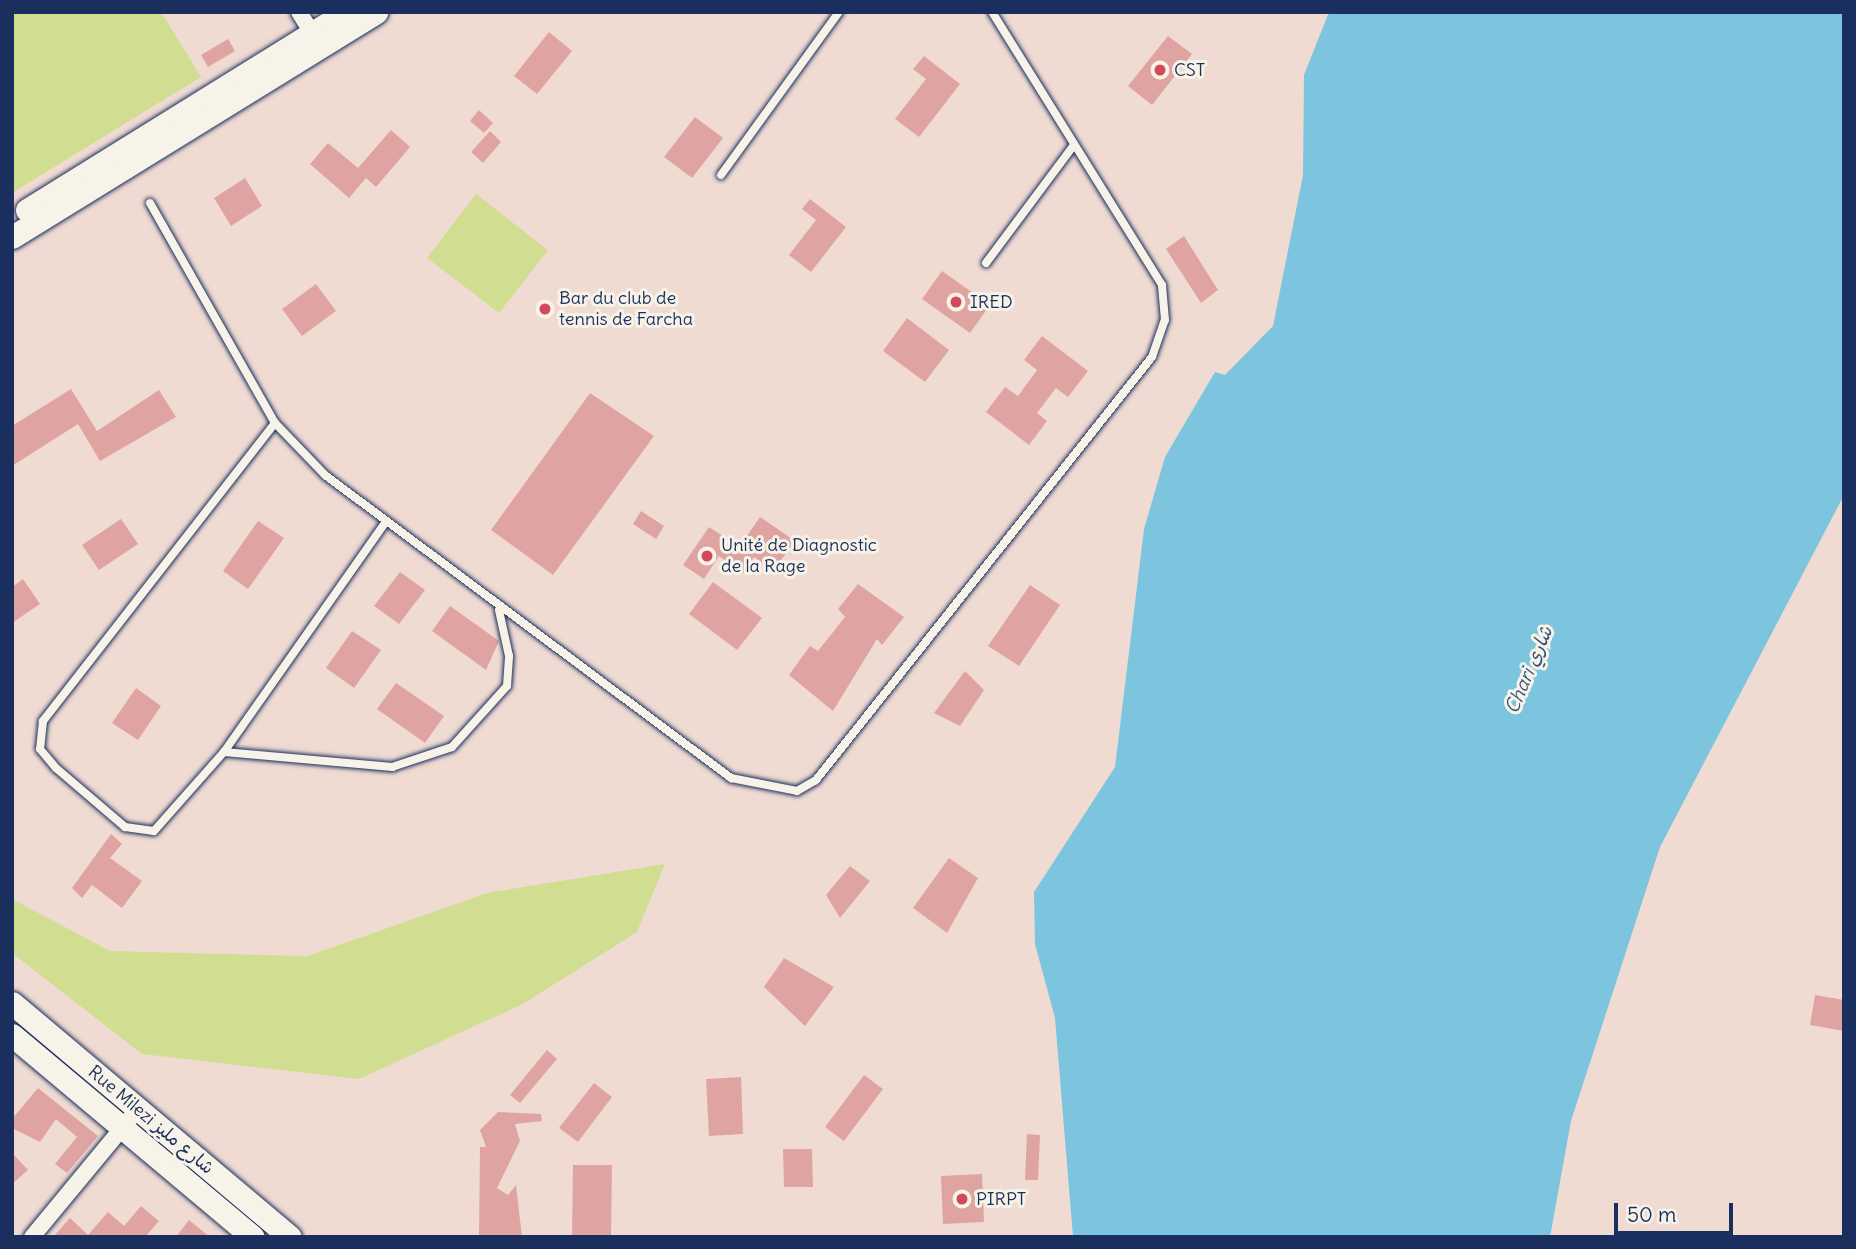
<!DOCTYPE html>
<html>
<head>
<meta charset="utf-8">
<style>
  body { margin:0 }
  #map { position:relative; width:1856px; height:1249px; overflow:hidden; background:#f0dbd3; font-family:Delius,"Playpen Sans Arabic",sans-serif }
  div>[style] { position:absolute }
  .green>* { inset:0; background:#d1de91 }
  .water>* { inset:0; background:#7dc4de }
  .building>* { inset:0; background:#dfa4a2 }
  .roads { filter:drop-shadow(0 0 2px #1b2f5e) drop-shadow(0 0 2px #1b2f5e) }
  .lane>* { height:8px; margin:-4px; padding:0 4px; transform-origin:4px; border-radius:4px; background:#f7f3e8 }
  .street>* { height:16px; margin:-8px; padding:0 8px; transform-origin:8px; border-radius:8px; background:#f7f3e8 }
  .secondary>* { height:23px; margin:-11.5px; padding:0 11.5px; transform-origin:11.5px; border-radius:11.5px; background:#f7f3e8 }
  .dots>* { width:19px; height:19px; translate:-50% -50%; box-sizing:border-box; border:4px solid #f7f3e8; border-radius:50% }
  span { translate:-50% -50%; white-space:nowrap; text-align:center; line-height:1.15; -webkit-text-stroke:6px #f7f3e8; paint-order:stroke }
  .poi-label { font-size:18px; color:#1b2f5e }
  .left { translate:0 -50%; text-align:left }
  .street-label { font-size:18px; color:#1b2f5e }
  .water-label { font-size:19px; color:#34547e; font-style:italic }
  .frame { position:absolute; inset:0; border:14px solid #1b2f5e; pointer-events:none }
  .scale { position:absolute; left:1614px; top:1203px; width:119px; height:32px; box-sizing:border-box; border:4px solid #1b2f5e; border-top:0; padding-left:9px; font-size:21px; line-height:24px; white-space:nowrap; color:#1b2f5e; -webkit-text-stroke:5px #f7f3e8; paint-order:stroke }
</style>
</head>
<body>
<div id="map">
  <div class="green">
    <i style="clip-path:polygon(12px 12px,161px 12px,201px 77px,12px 193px)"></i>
    <i style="clip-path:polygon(476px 194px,548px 250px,499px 313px,427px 258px)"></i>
    <i style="clip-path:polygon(665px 864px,637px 932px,523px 1004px,359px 1079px,142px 1054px,12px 953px,14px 900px,110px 951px,308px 956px,487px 893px)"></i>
  </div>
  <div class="water">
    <i style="clip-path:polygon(1329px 12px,1844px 12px,1844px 495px,1660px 847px,1571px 1121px,1550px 1237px,1073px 1237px,1055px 1018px,1035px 944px,1034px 892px,1115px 767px,1144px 529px,1165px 457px,1215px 372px,1225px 375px,1273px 326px,1303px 175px,1304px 75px)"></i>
  </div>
  <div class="building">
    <i style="clip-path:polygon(549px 32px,572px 51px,537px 94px,514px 76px)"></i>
    <i style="clip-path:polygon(1168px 36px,1192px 54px,1152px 105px,1128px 86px)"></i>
    <i style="clip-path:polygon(228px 39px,235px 51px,208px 67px,201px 55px)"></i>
    <i style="clip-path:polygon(924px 56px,960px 84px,919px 137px,895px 119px,926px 79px,913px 69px)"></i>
    <i style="clip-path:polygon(479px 110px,493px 123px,484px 133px,470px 121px)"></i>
    <i style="clip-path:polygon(695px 117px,723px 138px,692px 178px,664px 157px)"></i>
    <i style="clip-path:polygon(391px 130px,410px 147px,376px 187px,366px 178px,349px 198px,310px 164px,328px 143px,358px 168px)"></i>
    <i style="clip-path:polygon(490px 131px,501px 142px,483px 163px,471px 152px)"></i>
    <i style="clip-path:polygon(245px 178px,262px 206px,231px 226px,214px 198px)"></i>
    <i style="clip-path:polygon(810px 199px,846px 227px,811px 272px,789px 255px,816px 220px,802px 209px)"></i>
    <i style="clip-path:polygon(1184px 236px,1218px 290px,1201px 303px,1166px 249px)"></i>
    <i style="clip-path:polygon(942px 271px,990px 305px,970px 333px,922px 299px)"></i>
    <i style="clip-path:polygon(316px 284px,336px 311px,302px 336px,282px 309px)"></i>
    <i style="clip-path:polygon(907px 318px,949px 350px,925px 382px,883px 351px)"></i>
    <i style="clip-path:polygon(1042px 336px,1088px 371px,1068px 397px,1056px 388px,1037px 413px,1047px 421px,1029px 445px,986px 412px,1005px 387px,1018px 396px,1037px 370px,1024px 360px)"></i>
    <i style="clip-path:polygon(71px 389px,97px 431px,159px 390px,176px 417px,100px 461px,78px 424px,12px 466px,12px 426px)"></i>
    <i style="clip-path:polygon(590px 393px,654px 436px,553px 575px,491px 530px)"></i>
    <i style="clip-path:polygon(641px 511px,664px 526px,656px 539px,633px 524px)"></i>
    <i style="clip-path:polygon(760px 517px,795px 541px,773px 571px,754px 557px,743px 573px,719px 556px,704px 579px,683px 565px,709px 527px,739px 547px)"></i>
    <i style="clip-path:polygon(121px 519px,138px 544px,99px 570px,82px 545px)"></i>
    <i style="clip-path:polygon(258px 521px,284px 538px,248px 589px,223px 571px)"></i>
    <i style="clip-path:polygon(400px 572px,425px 590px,399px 624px,374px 606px)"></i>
    <i style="clip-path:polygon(23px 579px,40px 604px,12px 623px,12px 587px)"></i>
    <i style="clip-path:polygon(713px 582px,762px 618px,737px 650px,689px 614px)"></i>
    <i style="clip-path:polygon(858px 584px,904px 617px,882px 645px,877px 639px,833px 711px,789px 675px,810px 646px,818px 651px,845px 617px,838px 609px)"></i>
    <i style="clip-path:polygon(1030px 585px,1060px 605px,1019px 666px,988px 646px)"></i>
    <i style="clip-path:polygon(450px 606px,499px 641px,486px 670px,432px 631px)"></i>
    <i style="clip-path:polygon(352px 631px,381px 650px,354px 688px,326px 668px)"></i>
    <i style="clip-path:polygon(965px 671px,984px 690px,960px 726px,934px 713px)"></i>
    <i style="clip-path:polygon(396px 683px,444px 716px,425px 743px,377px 709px)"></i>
    <i style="clip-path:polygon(136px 688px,161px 706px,138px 740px,112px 723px)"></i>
    <i style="clip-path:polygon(111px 834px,122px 844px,110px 858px,142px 881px,122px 908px,92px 885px,82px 898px,72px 888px)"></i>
    <i style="clip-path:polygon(949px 858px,978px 878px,947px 933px,913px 908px)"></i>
    <i style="clip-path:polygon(850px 866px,870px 881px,840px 918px,826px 895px)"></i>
    <i style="clip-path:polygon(784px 958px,834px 987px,805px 1026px,764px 987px)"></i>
    <i style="clip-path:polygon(1815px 995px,1844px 1000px,1844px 1031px,1810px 1025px)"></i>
    <i style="clip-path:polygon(547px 1050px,557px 1059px,520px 1103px,510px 1095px)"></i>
    <i style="clip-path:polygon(864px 1075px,883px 1089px,844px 1141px,825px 1127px)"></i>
    <i style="clip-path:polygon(741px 1077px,743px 1134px,709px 1136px,706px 1079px)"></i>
    <i style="clip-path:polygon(594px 1083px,612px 1097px,578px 1142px,559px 1128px)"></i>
    <i style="clip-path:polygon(38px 1088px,98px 1136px,67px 1173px,55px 1164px,77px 1137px,56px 1119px,40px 1142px,12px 1128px,12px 1119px)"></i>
    <i style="clip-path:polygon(498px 1112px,541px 1114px,542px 1121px,515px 1124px,520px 1141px,497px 1188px,508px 1195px,516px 1185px,522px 1237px,479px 1237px,480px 1147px,486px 1147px,480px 1130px)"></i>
    <i style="clip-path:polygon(1027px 1134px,1040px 1135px,1038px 1180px,1025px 1180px)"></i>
    <i style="clip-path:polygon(783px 1149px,812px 1149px,813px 1187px,784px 1187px)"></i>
    <i style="clip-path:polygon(12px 1153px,28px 1170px,12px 1184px)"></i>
    <i style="clip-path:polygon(573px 1165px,612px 1165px,611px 1237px,572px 1237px)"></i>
    <i style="clip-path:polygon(982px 1174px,984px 1222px,943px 1224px,941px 1176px)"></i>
    <i style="clip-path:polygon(141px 1206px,159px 1221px,145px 1237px,53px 1237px,70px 1218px,88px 1235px,108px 1212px,124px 1226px)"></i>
    <i style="clip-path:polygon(189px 1220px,210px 1237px,176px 1237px)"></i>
  </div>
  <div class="roads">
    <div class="lane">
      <i style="left:721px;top:175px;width:201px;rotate:-54.1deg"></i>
      <i style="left:150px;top:203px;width:253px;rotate:60.4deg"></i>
      <i style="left:275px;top:423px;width:72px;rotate:46.1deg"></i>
      <i style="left:325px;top:475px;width:507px;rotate:36.73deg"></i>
      <i style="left:731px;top:778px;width:67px;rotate:11.1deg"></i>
      <i style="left:797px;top:791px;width:22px;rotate:-30deg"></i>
      <i style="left:816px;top:780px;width:540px;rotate:-51.54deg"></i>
      <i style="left:1152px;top:357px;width:39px;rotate:-71deg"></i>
      <i style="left:1165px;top:320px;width:35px;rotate:-95deg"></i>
      <i style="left:1162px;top:285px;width:322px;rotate:-121.9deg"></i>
      <i style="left:986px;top:263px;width:147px;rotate:-53.3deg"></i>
      <i style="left:275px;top:423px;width:378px;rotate:127.9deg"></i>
      <i style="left:43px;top:721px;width:28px;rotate:96deg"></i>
      <i style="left:40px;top:749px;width:25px;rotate:50deg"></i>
      <i style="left:56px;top:768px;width:91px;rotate:40.5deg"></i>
      <i style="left:125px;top:827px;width:29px;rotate:8deg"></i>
      <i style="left:154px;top:831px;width:106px;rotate:-48.5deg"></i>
      <i style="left:224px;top:752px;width:280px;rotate:-54.9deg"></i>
      <i style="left:224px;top:752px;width:169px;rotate:5.1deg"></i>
      <i style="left:392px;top:767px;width:63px;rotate:-18.4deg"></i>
      <i style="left:452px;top:747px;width:82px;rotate:-48deg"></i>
      <i style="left:507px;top:686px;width:30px;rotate:-86deg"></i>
      <i style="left:509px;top:656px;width:47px;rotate:-102.3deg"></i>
    </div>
    <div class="street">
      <i style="left:299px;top:12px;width:25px;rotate:58deg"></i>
      <i style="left:32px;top:1237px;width:166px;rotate:-50.4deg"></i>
    </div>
    <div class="secondary">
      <i style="left:27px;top:210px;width:375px;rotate:-31.8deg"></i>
      <i style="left:12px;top:237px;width:428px;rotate:-31.7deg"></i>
      <i style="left:12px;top:1003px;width:363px;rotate:40.1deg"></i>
      <i style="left:12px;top:1035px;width:314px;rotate:40deg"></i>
    </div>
  </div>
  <div class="dots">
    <i style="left:1160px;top:70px;background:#d1495b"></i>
    <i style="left:956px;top:302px;background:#d1495b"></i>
    <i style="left:545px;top:309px;background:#d1495b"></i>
    <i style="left:707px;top:556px;background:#d1495b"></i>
    <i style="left:962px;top:1199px;background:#d1495b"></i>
  </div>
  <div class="poi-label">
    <span class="left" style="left:1174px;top:70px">CST</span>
    <span class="left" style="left:559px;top:309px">Bar du club de<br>tennis de Farcha</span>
    <span class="left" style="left:970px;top:302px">IRED</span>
    <span class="left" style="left:721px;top:556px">Unité de Diagnostic<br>de la Rage</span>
    <span class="left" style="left:976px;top:1199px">PIRPT</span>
  </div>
  <div class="street-label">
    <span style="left:151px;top:1120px;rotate:40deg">Rue Milezi شارع مليز</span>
  </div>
  <div class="water-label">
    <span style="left:1529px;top:670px;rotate:-67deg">Chari شاري</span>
  </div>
  <div class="frame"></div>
  <div class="scale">50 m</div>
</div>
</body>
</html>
